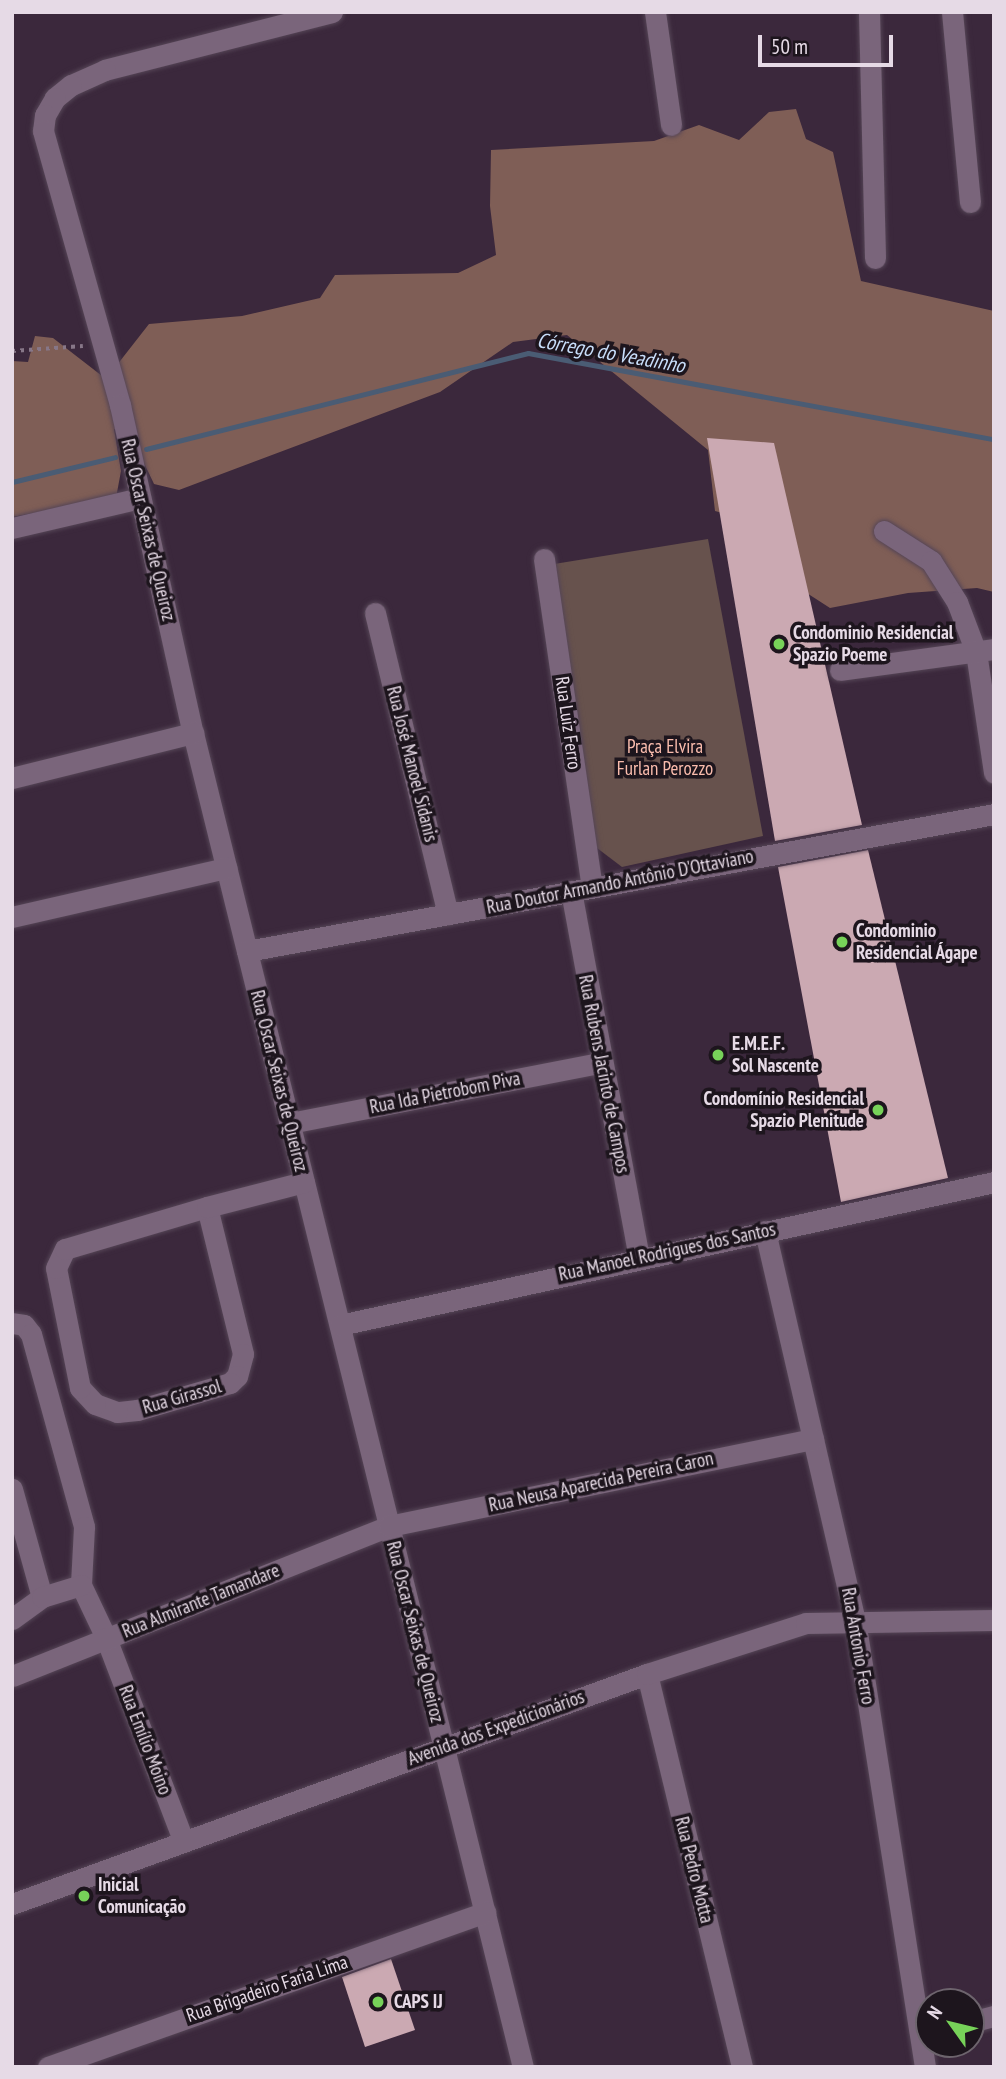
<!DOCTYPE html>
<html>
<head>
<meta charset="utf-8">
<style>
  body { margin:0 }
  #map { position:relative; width:1006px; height:2079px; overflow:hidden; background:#3b283c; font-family:"PT Sans Narrow",sans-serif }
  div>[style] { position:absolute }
  .green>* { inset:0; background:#67524d }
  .forest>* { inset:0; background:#7f5e56 }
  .stream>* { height:5px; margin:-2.5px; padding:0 2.5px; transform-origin:2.5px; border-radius:2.5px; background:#4a5c74 }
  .building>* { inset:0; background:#cba9b2 }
  .path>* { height:3.5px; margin-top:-1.75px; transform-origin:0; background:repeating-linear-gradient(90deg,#877788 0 3.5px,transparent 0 8.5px) }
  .roads { filter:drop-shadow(0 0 2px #554556) drop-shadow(0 0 2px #554556) }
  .minor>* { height:21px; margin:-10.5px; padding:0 10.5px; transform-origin:10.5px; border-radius:10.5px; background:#7a657b }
  .dots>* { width:19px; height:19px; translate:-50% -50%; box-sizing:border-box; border:4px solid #1d151d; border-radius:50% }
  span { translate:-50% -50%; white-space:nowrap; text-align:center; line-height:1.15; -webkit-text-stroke:7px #1d151d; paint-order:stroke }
  .street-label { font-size:19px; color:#e6dae6 }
  .poi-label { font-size:19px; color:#e6dae6; font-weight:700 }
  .left { translate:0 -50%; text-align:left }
  .right { translate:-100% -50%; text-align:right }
  .park-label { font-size:19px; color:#fabcad }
  .water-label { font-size:21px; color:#c8defa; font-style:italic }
  .frame { position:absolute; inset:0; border:14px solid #e6dae6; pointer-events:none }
  .north { position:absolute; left:915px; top:1988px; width:70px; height:70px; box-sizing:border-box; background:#1d151d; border:2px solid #6d646d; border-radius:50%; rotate:304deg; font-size:19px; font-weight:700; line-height:28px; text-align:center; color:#e6dae6 }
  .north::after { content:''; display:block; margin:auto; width:24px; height:32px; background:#77d259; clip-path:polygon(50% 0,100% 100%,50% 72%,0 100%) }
  .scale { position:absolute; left:758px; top:35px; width:135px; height:32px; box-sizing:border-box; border:4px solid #e6dae6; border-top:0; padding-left:9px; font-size:21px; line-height:24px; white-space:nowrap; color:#e6dae6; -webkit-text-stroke:5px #1d151d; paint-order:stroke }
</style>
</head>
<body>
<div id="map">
  <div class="green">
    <i style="clip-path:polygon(708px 539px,763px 836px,622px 867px,597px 848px,548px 565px)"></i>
  </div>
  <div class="forest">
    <i style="clip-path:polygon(796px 109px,806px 139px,833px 152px,861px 281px,994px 311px,994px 592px,977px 588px,908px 593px,830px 608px,782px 577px,752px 521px,715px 511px,708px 450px,567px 335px,513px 342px,440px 392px,179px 490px,154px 484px,133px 440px,114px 429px,121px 471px,116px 498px,12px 517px,12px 361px,28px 362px,35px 336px,53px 338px,106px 379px,149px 324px,242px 316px,320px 298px,335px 275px,458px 273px,496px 255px,490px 206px,491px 150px,654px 141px,699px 125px,739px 140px,769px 112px)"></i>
  </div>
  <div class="stream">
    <i style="left:146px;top:449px;width:394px;rotate:-14.1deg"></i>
    <i style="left:528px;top:353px;width:474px;rotate:10.5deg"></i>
    <i style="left:12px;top:482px;width:106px;rotate:-13.6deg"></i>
  </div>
  <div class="building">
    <i style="clip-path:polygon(707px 438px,774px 443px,862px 825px,775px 841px)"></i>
    <i style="clip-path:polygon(868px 850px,948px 1178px,841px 1202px,778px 867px)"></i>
    <i style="clip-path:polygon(391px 1959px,415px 2030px,365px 2047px,342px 1977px)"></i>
  </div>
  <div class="path">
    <i style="left:12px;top:351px;width:71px;rotate:-4deg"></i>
  </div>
  <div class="roads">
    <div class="minor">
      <i style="left:332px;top:12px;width:234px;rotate:165.7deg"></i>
      <i style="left:105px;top:70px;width:37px;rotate:156deg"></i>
      <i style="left:71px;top:85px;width:21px;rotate:141deg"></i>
      <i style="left:55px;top:98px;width:20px;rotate:120deg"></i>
      <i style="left:45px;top:115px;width:16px;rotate:97deg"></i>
      <i style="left:43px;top:131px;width:285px;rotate:74.3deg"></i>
      <i style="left:120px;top:405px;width:336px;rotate:77.5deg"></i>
      <i style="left:193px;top:733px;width:1374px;rotate:76.11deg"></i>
      <i style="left:655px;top:12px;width:114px;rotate:81.9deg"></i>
      <i style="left:869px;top:12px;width:246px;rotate:88.6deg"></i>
      <i style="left:952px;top:12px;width:191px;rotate:84.6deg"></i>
      <i style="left:12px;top:528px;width:131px;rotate:-13.2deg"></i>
      <i style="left:884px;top:531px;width:56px;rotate:32.6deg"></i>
      <i style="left:931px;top:561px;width:49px;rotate:57.6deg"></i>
      <i style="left:957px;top:602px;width:53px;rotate:69.2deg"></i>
      <i style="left:976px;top:652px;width:122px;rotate:81.5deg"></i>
      <i style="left:544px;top:559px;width:331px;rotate:81.7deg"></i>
      <i style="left:375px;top:613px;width:310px;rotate:76.4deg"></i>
      <i style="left:840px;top:670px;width:155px;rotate:-7.8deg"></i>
      <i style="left:12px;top:778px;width:187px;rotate:-14deg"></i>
      <i style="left:571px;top:891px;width:372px;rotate:79.5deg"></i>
      <i style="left:12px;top:917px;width:220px;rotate:-12.9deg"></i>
      <i style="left:247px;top:951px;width:759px;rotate:-10.39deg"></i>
      <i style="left:290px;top:1123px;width:316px;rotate:-11deg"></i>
      <i style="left:207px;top:1207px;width:151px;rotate:76.2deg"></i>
      <i style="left:243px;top:1354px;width:23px;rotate:105deg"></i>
      <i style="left:237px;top:1376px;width:10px;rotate:135deg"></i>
      <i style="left:230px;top:1383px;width:97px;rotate:163.8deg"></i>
      <i style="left:137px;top:1410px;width:20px;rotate:174deg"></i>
      <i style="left:117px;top:1412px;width:23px;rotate:-160deg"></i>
      <i style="left:95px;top:1404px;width:22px;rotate:-133deg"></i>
      <i style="left:80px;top:1388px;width:122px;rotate:-101.3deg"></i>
      <i style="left:56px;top:1268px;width:21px;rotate:-65deg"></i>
      <i style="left:65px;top:1249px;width:148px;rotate:-16.5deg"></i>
      <i style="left:207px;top:1207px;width:100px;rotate:-14.5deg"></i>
      <i style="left:765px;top:1231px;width:399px;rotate:77deg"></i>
      <i style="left:855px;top:1620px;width:452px;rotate:81.1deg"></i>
      <i style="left:12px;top:1323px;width:12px;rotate:9deg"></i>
      <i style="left:24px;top:1325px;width:11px;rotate:52deg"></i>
      <i style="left:31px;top:1334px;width:200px;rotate:74.6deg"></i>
      <i style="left:84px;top:1527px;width:58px;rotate:93deg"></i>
      <i style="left:81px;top:1585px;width:59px;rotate:64.7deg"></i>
      <i style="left:106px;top:1638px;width:218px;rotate:69.1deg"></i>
      <i style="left:340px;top:1325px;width:669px;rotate:-12.33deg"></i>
      <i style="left:12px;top:1489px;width:112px;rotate:74.5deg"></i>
      <i style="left:12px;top:1619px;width:37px;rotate:-36deg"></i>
      <i style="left:42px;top:1597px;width:41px;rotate:-17.1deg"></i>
      <i style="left:647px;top:1674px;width:404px;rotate:76.4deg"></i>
      <i style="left:12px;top:1676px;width:406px;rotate:-21.7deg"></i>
      <i style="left:389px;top:1526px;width:433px;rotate:-11.6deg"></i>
      <i style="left:12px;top:1904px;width:675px;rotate:-19.91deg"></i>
      <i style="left:647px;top:1674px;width:167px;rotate:-17.8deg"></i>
      <i style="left:806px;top:1623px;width:188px;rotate:-0.9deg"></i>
      <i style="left:971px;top:2022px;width:24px;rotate:-15deg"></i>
      <i style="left:48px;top:2067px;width:464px;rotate:-19.5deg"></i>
    </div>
  </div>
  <div class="dots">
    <i style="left:779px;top:644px;background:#77d259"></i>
    <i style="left:842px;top:942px;background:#77d259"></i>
    <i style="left:718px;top:1055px;background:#77d259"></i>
    <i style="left:878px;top:1110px;background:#77d259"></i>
    <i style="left:84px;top:1896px;background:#77d259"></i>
    <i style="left:378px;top:2002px;background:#77d259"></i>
  </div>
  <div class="street-label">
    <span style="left:148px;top:530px;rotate:77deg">Rua Oscar Seixas de Queiroz</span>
    <span style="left:568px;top:723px;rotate:82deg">Rua Luiz Ferro</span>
    <span style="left:412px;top:764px;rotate:76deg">Rua José Manoel Sidanis</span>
    <span style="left:620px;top:882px;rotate:-11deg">Rua Doutor Armando Antônio D'Ottaviano</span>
    <span style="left:604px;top:1074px;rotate:79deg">Rua Rubens Jacinto de Campos</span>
    <span style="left:279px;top:1081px;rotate:76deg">Rua Oscar Seixas de Queiroz</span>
    <span style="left:445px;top:1093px;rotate:-11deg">Rua Ida Pietrobom Piva</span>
    <span style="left:667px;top:1252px;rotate:-12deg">Rua Manoel Rodrigues dos Santos</span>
    <span style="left:182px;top:1397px;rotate:-16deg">Rua Girassol</span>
    <span style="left:601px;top:1482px;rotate:-12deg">Rua Neusa Aparecida Pereira Caron</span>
    <span style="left:201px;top:1601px;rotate:-22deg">Rua Almirante Tamandare</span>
    <span style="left:415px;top:1632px;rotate:76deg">Rua Oscar Seixas de Queiroz</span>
    <span style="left:858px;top:1646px;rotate:80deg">Rua Antonio Ferro</span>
    <span style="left:496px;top:1728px;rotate:-20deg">Avenida dos Expedicionários</span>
    <span style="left:145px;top:1740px;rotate:69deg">Rua Emílio Moino</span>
    <span style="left:694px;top:1870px;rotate:76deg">Rua Pedro Motta</span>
    <span style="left:267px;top:1989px;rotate:-19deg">Rua Brigadeiro Faria Lima</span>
  </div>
  <div class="poi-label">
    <span class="left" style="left:793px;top:644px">Condominio Residencial<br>Spazio Poeme</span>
    <span class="left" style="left:856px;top:942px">Condominio<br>Residencial Ágape</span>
    <span class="left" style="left:732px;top:1055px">E.M.E.F.<br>Sol Nascente</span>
    <span class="right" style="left:864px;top:1110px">Condomínio Residencial<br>Spazio Plenitude</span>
    <span class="left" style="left:98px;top:1896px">Inicial<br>Comunicação</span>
    <span class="left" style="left:394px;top:2002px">CAPS IJ</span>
  </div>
  <div class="park-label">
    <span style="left:665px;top:758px">Praça Elvira<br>Furlan Perozzo</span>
  </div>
  <div class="water-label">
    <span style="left:611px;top:353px;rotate:10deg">Córrego do Veadinho</span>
  </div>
  <div class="frame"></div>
  <div class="north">N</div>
  <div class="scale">50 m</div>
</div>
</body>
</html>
